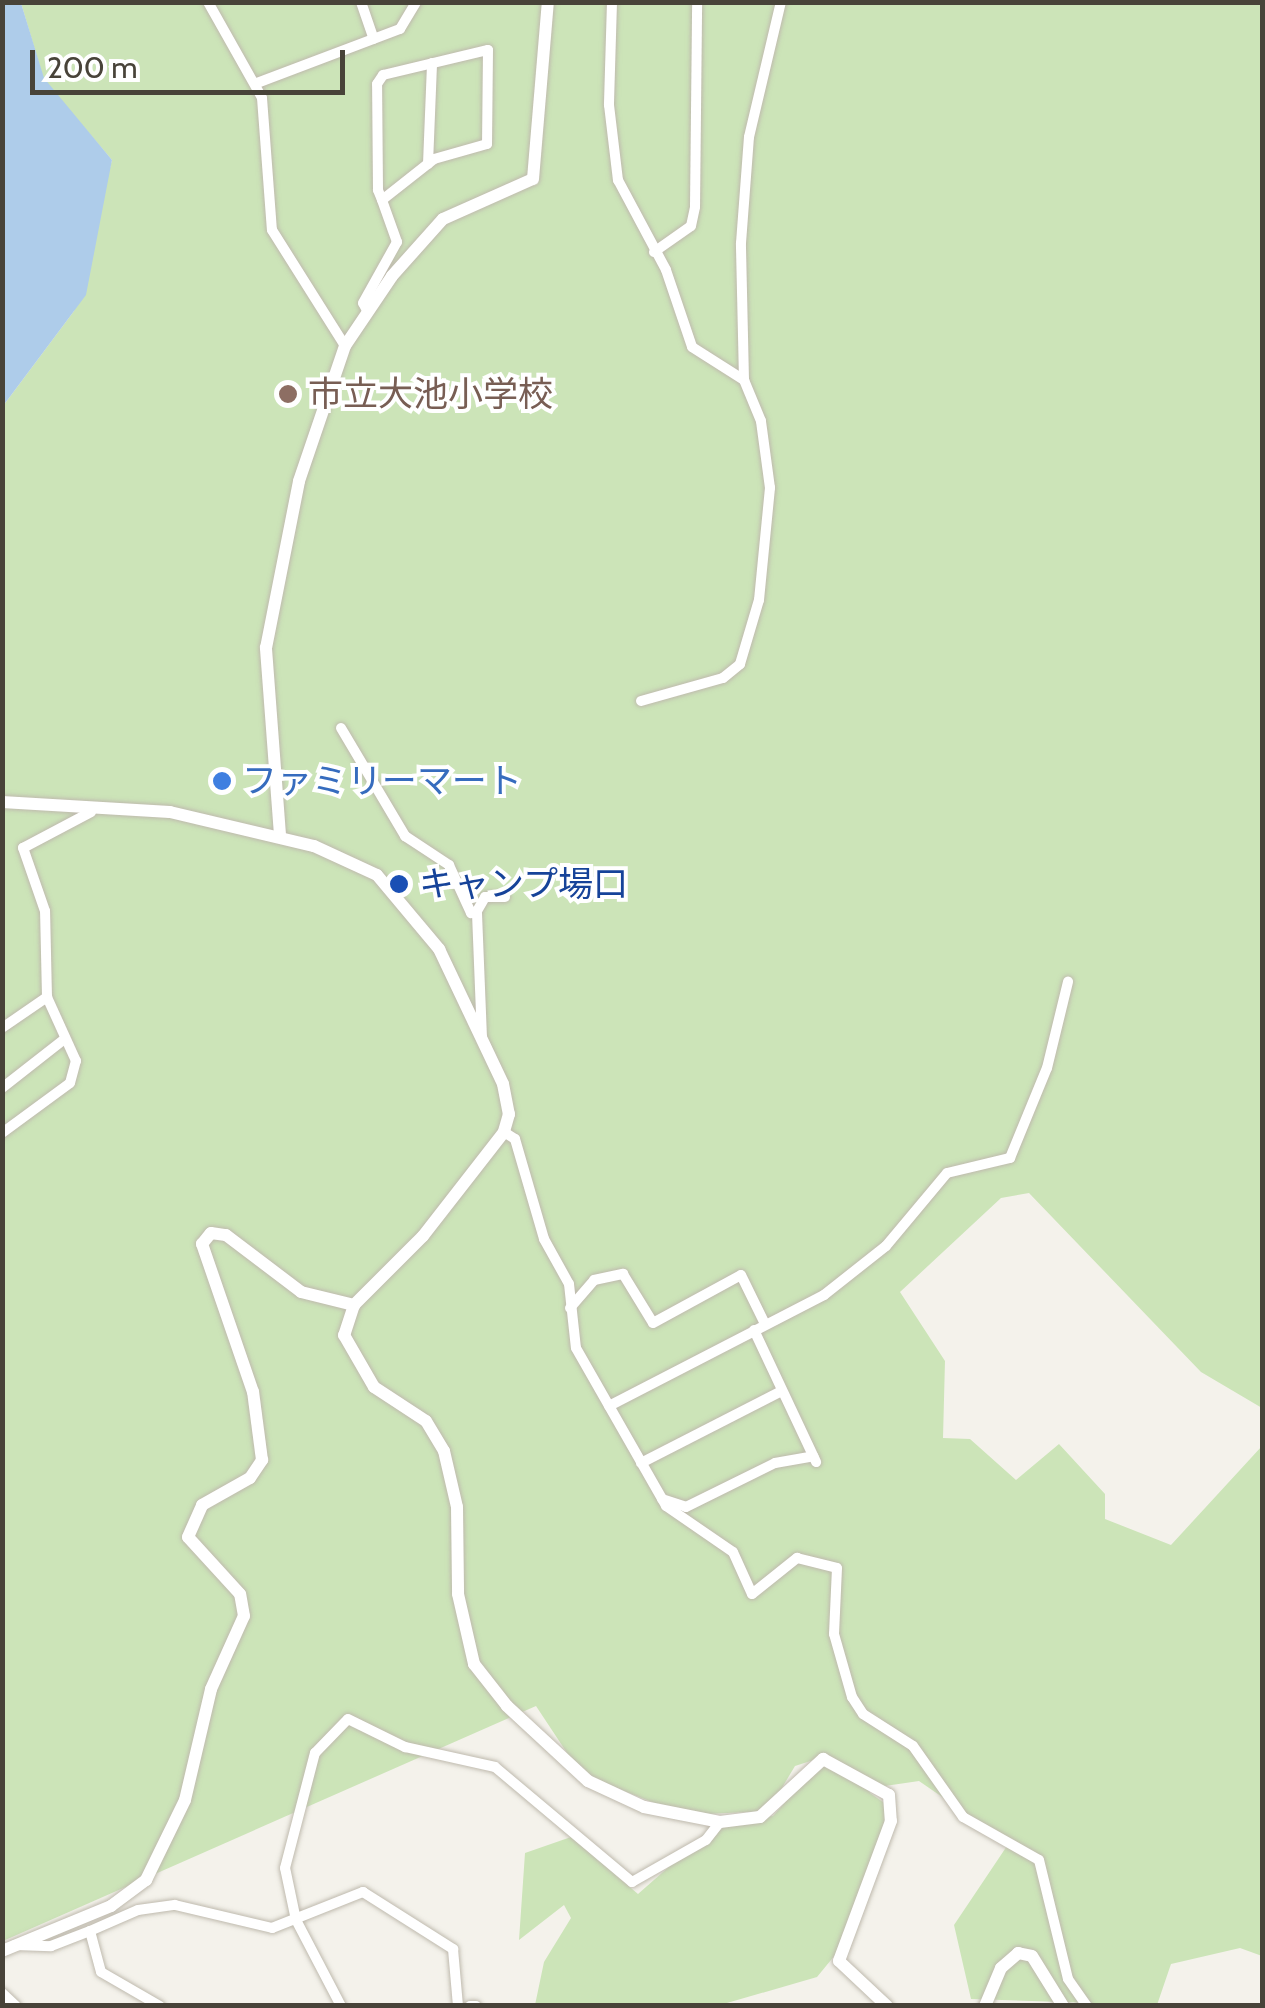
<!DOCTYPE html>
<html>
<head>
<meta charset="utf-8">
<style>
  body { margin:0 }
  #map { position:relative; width:1265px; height:2008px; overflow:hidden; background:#f4f2eb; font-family:Cabin,"Noto Sans JP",sans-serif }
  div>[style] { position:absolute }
  .green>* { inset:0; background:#cce4b8 }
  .water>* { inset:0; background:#aeccea }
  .roads { filter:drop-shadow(0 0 2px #bfbaae) drop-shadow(0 0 2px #bfbaae) }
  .minor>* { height:10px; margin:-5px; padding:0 5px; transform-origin:5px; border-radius:5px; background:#fff }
  .tertiary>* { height:12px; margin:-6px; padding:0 6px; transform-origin:6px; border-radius:6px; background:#fff }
  .dots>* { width:28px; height:28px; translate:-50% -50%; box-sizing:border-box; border:5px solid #fff; border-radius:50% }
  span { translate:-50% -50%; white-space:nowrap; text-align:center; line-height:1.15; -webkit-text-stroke:8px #fff; paint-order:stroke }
  .education-label { font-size:35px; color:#785e54 }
  .left { translate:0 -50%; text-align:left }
  .shop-label { font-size:35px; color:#366cbe }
  .transit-label { font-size:35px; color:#164399 }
  .frame { position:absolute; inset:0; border:5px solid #484339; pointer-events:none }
  .scale { position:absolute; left:30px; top:50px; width:315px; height:45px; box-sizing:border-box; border:5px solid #484339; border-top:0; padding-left:12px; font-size:30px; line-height:35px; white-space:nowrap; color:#484339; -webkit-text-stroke:8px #fff; paint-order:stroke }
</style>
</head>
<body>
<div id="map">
  <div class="green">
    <i style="clip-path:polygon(21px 3px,1262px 3px,1262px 1408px,1201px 1372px,1029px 1193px,1001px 1198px,900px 1292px,945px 1361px,943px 1438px,970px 1439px,1016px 1480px,1059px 1444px,1105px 1494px,1105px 1519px,1171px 1545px,1262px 1446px,1262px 1956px,1240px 1948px,1171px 1964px,1157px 2005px,971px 1999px,954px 1925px,1009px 1843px,919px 1781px,878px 1787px,866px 1779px,870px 1793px,893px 1809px,840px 1949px,817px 1977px,720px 2005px,535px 2005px,544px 1962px,571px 1918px,564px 1905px,519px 1940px,525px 1853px,571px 1837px,638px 1894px,720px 1822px,773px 1816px,826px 1756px,795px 1766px,768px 1811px,685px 1815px,581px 1774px,536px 1706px,3px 1941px,3px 406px,74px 311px,112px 160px,44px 80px)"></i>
  </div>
  <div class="water">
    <i style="clip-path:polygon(21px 3px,44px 78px,112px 160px,86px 295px,3px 406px,2px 3px)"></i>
  </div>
  <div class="roads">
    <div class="minor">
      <i style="left:208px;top:2px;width:110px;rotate:60.6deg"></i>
      <i style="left:262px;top:98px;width:132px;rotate:85.7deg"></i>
      <i style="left:272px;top:230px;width:137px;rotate:57.8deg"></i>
      <i style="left:361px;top:2px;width:39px;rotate:71deg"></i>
      <i style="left:612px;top:2px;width:103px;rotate:91.7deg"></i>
      <i style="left:609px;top:105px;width:76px;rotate:83.2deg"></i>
      <i style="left:618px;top:180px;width:102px;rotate:61.9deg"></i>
      <i style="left:666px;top:270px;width:81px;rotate:71.3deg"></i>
      <i style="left:692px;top:347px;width:62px;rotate:32.4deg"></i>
      <i style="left:257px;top:83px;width:153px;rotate:-20.7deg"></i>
      <i style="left:400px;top:29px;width:31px;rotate:-59deg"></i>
      <i style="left:428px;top:164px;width:101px;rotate:-87.7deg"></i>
      <i style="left:654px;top:252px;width:45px;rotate:-35.1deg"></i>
      <i style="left:691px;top:226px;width:19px;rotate:-78deg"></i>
      <i style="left:695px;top:207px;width:205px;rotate:-89.4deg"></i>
      <i style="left:368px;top:312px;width:10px;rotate:-119deg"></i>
      <i style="left:363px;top:303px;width:70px;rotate:-60.9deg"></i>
      <i style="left:397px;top:242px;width:45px;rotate:-109.7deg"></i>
      <i style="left:382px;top:200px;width:11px;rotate:-112deg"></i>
      <i style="left:378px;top:190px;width:106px;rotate:-90.5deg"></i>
      <i style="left:377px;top:84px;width:11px;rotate:-56deg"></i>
      <i style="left:383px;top:75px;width:108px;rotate:-13.4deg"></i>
      <i style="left:488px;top:50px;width:94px;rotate:90.6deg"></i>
      <i style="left:487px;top:144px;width:55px;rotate:164.2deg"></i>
      <i style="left:434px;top:159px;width:66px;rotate:141.7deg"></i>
      <i style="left:641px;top:701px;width:85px;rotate:-15.7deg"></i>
      <i style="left:723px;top:678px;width:22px;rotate:-39deg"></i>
      <i style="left:740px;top:664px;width:67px;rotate:-73.5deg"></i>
      <i style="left:759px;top:600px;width:113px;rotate:-84.4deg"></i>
      <i style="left:770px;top:488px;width:68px;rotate:-97.7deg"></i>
      <i style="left:761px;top:421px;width:44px;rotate:-112.5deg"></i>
      <i style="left:744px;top:380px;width:137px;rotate:-91.3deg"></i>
      <i style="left:741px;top:243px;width:106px;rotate:-85.7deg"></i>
      <i style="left:749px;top:137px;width:139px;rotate:-76.7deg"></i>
      <i style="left:341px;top:728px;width:126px;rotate:59.3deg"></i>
      <i style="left:405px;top:836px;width:53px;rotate:33.4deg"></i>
      <i style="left:449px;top:865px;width:53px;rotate:65.4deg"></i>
      <i style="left:471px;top:913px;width:6px;rotate:-18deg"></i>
      <i style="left:2px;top:1028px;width:55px;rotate:-34.6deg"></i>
      <i style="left:482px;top:1038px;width:127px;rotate:-92.3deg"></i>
      <i style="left:477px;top:911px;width:16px;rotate:-60deg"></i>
      <i style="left:485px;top:897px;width:20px"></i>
      <i style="left:2px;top:1088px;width:76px;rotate:-38.1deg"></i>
      <i style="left:504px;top:1132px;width:13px;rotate:32deg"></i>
      <i style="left:515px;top:1139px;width:104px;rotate:73.8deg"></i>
      <i style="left:544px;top:1239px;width:51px;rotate:60.9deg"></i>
      <i style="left:569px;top:1284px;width:64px;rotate:83.8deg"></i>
      <i style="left:576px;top:1348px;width:182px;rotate:60.3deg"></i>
      <i style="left:666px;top:1506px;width:81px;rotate:34.5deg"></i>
      <i style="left:733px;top:1552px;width:46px;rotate:65.7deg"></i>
      <i style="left:752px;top:1594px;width:58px;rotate:-38.7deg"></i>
      <i style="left:797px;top:1558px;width:41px;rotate:14deg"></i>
      <i style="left:837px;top:1568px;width:66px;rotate:92.6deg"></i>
      <i style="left:834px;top:1634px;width:66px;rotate:74.1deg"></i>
      <i style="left:852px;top:1697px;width:20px;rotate:57deg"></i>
      <i style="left:863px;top:1714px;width:59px;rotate:32.6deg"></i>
      <i style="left:913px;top:1746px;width:87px;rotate:54.8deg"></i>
      <i style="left:963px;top:1817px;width:87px;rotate:29.5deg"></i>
      <i style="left:1039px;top:1860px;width:122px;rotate:76.3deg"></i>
      <i style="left:1068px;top:1979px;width:33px;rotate:55deg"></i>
      <i style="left:2px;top:1133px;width:84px;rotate:-36.3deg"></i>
      <i style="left:70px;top:1083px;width:23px;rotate:-75deg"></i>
      <i style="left:76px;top:1061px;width:70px;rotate:-114.4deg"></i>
      <i style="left:47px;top:997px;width:86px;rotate:-91.3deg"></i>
      <i style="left:45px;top:911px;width:67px;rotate:-109.2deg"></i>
      <i style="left:23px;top:848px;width:77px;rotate:-27.9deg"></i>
      <i style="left:570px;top:1308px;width:37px;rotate:-49deg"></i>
      <i style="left:594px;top:1280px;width:30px;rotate:-12deg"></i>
      <i style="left:623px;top:1274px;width:57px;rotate:58.5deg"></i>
      <i style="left:653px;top:1323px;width:100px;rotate:-28.6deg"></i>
      <i style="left:741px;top:1275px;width:55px;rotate:63.9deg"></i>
      <i style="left:754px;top:1330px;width:146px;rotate:64.8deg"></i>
      <i style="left:609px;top:1406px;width:242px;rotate:-27.3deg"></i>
      <i style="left:824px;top:1295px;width:79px;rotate:-38.3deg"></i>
      <i style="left:886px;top:1246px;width:95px;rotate:-50.1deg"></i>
      <i style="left:947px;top:1173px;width:65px;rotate:-13.4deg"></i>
      <i style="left:1010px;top:1158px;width:97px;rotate:-67.7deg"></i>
      <i style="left:1047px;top:1068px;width:89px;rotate:-76.3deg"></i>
      <i style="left:641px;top:1463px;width:158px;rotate:-27.1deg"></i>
      <i style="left:662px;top:1499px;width:25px;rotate:18deg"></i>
      <i style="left:686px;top:1507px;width:99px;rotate:-26.3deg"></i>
      <i style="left:775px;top:1463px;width:39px;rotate:-10deg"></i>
      <i style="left:90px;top:1931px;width:52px;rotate:-23.6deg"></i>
      <i style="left:138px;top:1910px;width:37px;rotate:-8deg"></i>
      <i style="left:175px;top:1905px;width:100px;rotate:13.3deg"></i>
      <i style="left:272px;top:1928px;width:98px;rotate:-21.6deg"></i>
      <i style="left:363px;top:1892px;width:107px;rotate:32.3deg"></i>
      <i style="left:453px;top:1949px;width:57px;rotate:85deg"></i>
      <i style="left:15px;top:1945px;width:36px;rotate:2deg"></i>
      <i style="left:51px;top:1946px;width:42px;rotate:-21deg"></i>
      <i style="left:90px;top:1931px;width:42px;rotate:75deg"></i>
      <i style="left:101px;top:1972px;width:68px;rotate:30deg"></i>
      <i style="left:2px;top:1993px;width:19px;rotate:43deg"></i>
      <i style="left:341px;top:2006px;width:97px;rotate:-117.6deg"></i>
      <i style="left:296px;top:1920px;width:53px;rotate:-101.9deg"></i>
      <i style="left:285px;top:1868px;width:119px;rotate:-75.4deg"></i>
      <i style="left:315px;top:1753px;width:47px;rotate:-45.9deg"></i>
      <i style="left:348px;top:1719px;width:64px;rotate:26.2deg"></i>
      <i style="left:405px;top:1747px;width:92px;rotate:12.5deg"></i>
      <i style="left:495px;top:1767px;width:179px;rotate:40deg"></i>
      <i style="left:632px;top:1882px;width:85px;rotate:-29.6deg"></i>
      <i style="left:706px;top:1840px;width:23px;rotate:-52deg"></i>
      <i style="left:470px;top:2006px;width:6px"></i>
    </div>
    <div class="tertiary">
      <i style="left:2px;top:802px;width:168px;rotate:3.4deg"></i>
      <i style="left:170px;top:812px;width:148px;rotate:13.3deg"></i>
      <i style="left:314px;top:846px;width:69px;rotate:24.7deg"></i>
      <i style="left:377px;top:875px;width:97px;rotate:50deg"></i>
      <i style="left:439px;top:949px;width:149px;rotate:64.6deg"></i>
      <i style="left:503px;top:1084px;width:31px;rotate:79deg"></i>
      <i style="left:509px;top:1114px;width:19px;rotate:106deg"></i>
      <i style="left:504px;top:1132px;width:132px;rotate:127.9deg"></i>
      <i style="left:423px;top:1236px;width:98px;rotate:135deg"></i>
      <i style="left:354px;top:1305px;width:32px;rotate:108deg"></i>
      <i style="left:344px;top:1335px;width:60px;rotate:60deg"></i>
      <i style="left:374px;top:1387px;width:62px;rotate:33.2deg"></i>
      <i style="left:426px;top:1421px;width:35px;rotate:59deg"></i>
      <i style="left:444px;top:1451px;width:57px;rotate:76.9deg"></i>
      <i style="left:457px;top:1507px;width:87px;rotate:89.3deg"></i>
      <i style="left:458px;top:1594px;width:72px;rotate:77.1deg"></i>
      <i style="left:474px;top:1664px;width:53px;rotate:51.8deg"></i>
      <i style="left:507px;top:1706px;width:110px;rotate:42.8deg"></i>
      <i style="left:588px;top:1781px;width:62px;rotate:24.9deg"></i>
      <i style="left:644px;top:1807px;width:77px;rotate:11.2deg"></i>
      <i style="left:720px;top:1822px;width:40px;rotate:-7.1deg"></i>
      <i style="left:760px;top:1817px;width:86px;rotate:-42.6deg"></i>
      <i style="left:823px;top:1759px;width:75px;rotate:28.6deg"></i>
      <i style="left:889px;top:1795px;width:26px;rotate:86deg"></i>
      <i style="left:891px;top:1821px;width:149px;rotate:110.4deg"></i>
      <i style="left:839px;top:1961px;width:66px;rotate:43.2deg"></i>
      <i style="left:280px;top:835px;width:188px;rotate:-94.3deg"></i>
      <i style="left:266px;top:648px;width:170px;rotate:-78.8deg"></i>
      <i style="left:299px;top:481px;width:143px;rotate:-71.2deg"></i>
      <i style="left:345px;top:346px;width:84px;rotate:-56.1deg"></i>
      <i style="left:392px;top:276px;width:76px;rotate:-48.2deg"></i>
      <i style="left:443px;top:219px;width:98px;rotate:-24deg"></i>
      <i style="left:533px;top:179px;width:178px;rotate:-85.2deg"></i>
      <i style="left:2px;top:1951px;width:118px;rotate:-22.4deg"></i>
      <i style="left:111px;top:1906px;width:44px;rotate:-36.6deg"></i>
      <i style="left:146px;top:1880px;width:89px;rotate:-64deg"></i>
      <i style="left:185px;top:1800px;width:114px;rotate:-76.8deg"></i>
      <i style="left:211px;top:1689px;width:80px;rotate:-65.7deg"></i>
      <i style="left:244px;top:1616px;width:22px;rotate:-100deg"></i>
      <i style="left:240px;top:1594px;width:77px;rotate:-132.4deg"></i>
      <i style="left:188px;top:1537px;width:35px;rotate:-66deg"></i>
      <i style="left:202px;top:1505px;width:55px;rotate:-29.4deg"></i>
      <i style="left:250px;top:1478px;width:22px;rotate:-56deg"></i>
      <i style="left:262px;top:1460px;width:69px;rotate:-97.5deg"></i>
      <i style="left:253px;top:1392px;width:157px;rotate:-109deg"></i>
      <i style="left:202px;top:1244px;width:14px;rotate:-51deg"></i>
      <i style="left:211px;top:1233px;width:15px;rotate:8deg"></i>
      <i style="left:226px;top:1235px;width:94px;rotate:37.2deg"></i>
      <i style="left:301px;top:1292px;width:55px;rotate:13.8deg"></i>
      <i style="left:985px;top:2006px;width:41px;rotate:-67.2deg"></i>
      <i style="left:1001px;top:1968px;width:23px;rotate:-41deg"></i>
      <i style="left:1018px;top:1953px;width:14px;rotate:12deg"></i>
      <i style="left:1032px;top:1956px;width:59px;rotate:58.2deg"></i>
    </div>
  </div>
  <div class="dots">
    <i style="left:288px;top:394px;background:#8d6e63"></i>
    <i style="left:222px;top:781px;background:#3f7fe0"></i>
    <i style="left:399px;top:884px;background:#1a4fb4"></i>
  </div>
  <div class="education-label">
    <span class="left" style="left:308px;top:394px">市立大池小学校</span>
  </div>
  <div class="shop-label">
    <span class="left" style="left:242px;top:781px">ファミリーマート</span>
  </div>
  <div class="transit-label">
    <span class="left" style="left:419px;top:884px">キャンプ場口</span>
  </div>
  <div class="frame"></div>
  <div class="scale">200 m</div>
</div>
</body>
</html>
